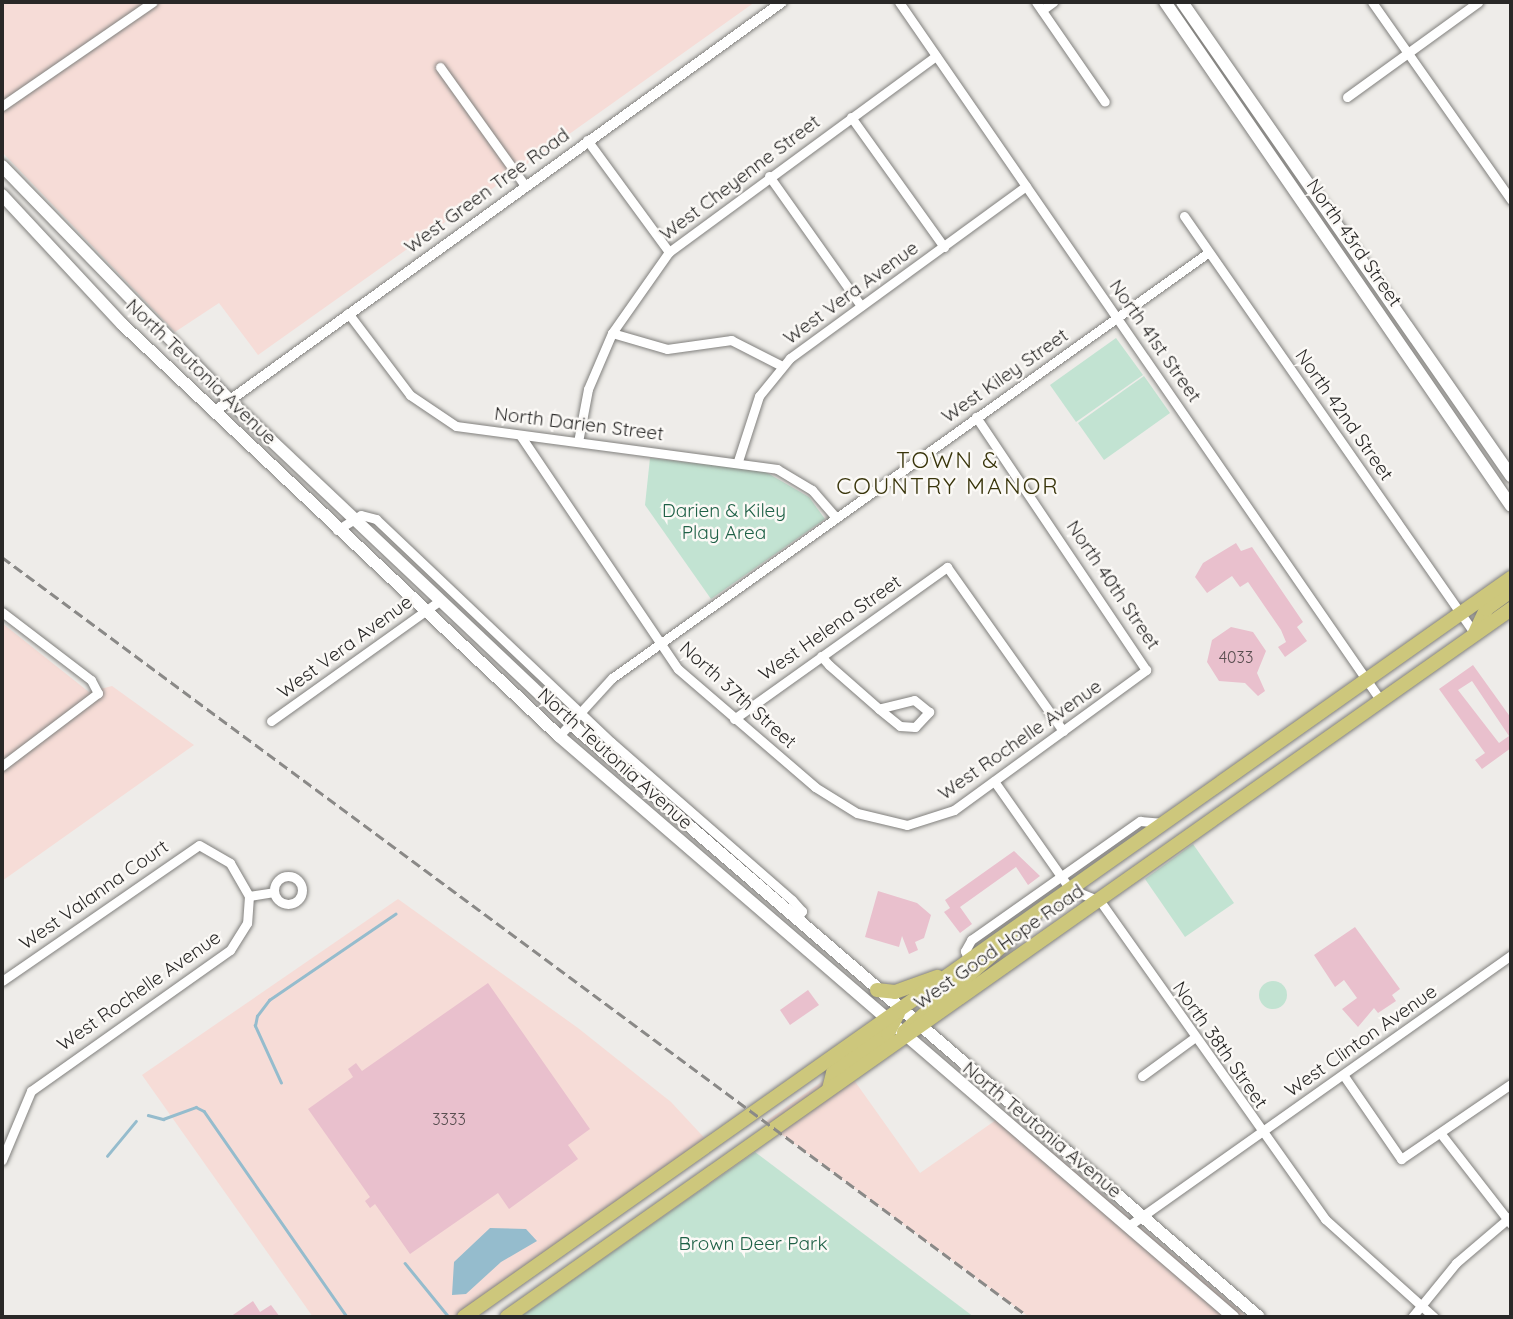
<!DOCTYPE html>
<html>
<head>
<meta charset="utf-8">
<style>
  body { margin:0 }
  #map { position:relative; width:1513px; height:1319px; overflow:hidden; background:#eeece9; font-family:Quicksand,sans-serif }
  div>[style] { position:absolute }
  .industrial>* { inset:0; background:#f6dcd7 }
  .green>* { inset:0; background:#c2e3d2 }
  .round { border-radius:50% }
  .water>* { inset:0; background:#95bccd }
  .stream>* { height:2.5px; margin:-1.25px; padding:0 1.25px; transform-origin:1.25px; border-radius:1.25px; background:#95bccd }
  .building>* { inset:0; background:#e9c0cd }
  .roads { filter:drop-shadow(0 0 2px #81807d) drop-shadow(0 0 2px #81807d) }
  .minor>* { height:9px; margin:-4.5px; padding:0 4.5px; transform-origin:4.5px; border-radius:4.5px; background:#fff }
  .minor>.ring { margin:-4.5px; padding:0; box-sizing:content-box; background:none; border:9px solid #fff; border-radius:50% }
  .tertiary>* { height:10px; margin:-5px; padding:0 5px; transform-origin:5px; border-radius:5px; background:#fff }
  .secondary>* { height:12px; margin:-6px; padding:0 6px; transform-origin:6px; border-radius:6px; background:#fff }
  .primary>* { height:14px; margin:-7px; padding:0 7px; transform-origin:7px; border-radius:7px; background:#cdc77c }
  .rail>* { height:2.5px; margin-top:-1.25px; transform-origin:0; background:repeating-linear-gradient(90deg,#8a8987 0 10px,transparent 0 15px) }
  span { translate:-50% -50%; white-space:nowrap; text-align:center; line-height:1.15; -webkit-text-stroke:5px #fbf9f6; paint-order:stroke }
  .number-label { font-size:16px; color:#594e50 }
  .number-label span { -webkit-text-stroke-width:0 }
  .street-label { font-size:19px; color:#292827 }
  .park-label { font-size:19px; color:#1f6147 }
  .quarter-label { font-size:23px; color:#39350b; letter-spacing:2px }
  .frame { position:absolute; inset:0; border:4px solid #292827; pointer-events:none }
</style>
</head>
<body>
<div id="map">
  <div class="industrial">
    <i style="clip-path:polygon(2px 2px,755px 2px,258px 355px,219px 303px,175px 332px,2px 152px)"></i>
    <i style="clip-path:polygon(2px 623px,89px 692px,112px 686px,194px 745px,2px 881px)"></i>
    <i style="clip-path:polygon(398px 899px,578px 1028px,671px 1102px,711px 1145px,464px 1317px,313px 1317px,142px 1075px)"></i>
    <i style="clip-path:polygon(844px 1066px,920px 1173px,1006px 1113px,1247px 1317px,1029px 1317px,765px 1122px)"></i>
  </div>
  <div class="green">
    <i style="clip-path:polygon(1116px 338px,1143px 375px,1076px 422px,1050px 385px)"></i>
    <i style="clip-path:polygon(1144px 376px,1170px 413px,1104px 460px,1078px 423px)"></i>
    <i style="clip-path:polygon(650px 458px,764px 471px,809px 497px,825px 519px,711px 599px,645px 505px)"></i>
    <i style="clip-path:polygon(1193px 844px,1234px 903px,1185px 937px,1145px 879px)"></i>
    <i class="round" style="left:1259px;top:981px;width:28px;height:28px"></i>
    <i style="clip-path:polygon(755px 1152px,974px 1317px,520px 1317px)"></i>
  </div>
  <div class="water">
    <i style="clip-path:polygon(490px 1228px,526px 1229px,537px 1241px,501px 1262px,466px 1294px,452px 1295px,454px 1262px)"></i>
  </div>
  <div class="stream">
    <i style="left:281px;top:1083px;width:63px;rotate:-114.5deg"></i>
    <i style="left:255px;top:1026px;width:10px;rotate:-79deg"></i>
    <i style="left:257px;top:1016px;width:20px;rotate:-53deg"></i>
    <i style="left:269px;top:1000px;width:153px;rotate:-34.3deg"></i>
    <i style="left:148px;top:1115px;width:16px;rotate:15deg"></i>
    <i style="left:163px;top:1119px;width:35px;rotate:-20deg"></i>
    <i style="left:196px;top:1107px;width:9px;rotate:27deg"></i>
    <i style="left:204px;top:1111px;width:251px;rotate:55.2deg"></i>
    <i style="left:107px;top:1156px;width:45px;rotate:-50.4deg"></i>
    <i style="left:405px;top:1263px;width:68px;rotate:50.9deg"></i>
  </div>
  <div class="building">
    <i style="clip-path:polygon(1236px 543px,1241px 551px,1252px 547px,1303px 622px,1297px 627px,1307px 641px,1285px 657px,1278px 647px,1286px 642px,1281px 630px,1248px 582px,1240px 587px,1232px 576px,1207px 593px,1195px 577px,1203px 563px)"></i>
    <i style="clip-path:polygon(1231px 627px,1253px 632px,1266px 651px,1257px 673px,1265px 691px,1258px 696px,1245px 683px,1219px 681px,1207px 662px,1212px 640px)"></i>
    <i style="clip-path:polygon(evenodd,1473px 665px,1511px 718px,1511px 748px,1482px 769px,1475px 760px,1485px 753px,1439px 689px,1473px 665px,1472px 681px,1509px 736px,1499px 743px,1458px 690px,1472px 681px)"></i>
    <i style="clip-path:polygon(1014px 851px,1040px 876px,1028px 885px,1016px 867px,960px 907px,972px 924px,960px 933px,944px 912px,950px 908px,945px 900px)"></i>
    <i style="clip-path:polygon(878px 891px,917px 903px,931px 915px,924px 938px,915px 942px,918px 950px,909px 954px,902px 936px,899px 947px,865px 937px)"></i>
    <i style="clip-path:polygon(1355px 927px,1400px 989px,1392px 995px,1396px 1001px,1378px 1013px,1374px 1008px,1358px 1027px,1342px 1009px,1357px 998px,1344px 980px,1335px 987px,1314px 955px)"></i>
    <i style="clip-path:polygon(488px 983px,590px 1129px,568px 1145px,578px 1159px,509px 1209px,498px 1193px,410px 1254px,375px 1204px,370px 1208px,365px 1201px,370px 1197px,308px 1109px,353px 1077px,348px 1069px,356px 1063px,362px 1071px)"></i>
    <i style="clip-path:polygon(808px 990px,819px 1005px,790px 1025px,780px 1010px)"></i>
    <i style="clip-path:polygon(253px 1301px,260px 1312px,271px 1305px,280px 1317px,230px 1317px)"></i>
  </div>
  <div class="roads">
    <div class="minor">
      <i style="left:899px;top:2px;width:849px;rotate:55.41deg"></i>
      <i style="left:1036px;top:2px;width:121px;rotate:55.4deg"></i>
      <i style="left:1372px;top:2px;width:242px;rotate:54.9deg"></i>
      <i style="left:1042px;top:10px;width:14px;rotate:-36deg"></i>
      <i style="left:440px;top:67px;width:143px;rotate:54.4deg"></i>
      <i style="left:1347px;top:97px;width:162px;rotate:-35.9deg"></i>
      <i style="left:2px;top:106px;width:183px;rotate:-34.6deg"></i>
      <i style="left:851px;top:117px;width:160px;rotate:54.4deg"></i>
      <i style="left:587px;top:140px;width:139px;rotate:53.8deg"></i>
      <i style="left:769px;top:176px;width:159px;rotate:54.7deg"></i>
      <i style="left:1184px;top:216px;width:509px;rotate:55.16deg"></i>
      <i style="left:348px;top:313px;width:103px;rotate:52.9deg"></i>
      <i style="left:410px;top:395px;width:55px;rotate:34deg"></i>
      <i style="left:456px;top:426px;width:324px;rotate:7.6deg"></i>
      <i style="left:777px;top:469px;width:41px;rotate:31deg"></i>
      <i style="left:812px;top:490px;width:37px;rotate:49deg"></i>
      <i style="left:612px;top:333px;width:57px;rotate:16.2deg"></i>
      <i style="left:667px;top:349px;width:65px;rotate:-8deg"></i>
      <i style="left:731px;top:340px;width:57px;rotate:27deg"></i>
      <i style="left:520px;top:435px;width:282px;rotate:56deg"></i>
      <i style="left:678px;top:669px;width:181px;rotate:40.7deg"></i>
      <i style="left:815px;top:787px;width:49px;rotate:31.8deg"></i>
      <i style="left:857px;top:813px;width:51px;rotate:13.5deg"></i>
      <i style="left:907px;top:825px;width:49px;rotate:-17.7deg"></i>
      <i style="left:954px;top:810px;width:238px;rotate:-36.1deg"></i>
      <i style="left:1146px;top:670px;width:305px;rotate:-123.9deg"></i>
      <i style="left:578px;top:442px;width:54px;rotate:-79.3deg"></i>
      <i style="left:588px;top:389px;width:61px;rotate:-66.8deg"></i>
      <i style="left:612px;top:333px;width:99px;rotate:-54.9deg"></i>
      <i style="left:669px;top:252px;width:331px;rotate:-36.3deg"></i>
      <i style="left:738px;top:461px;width:68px;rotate:-72.1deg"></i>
      <i style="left:759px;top:396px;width:49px;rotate:-50.8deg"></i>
      <i style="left:790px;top:358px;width:292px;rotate:-36.1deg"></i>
      <i style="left:337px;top:530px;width:28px;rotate:-32deg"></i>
      <i style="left:361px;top:515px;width:16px;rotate:15deg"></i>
      <i style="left:376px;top:519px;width:324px;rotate:43.5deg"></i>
      <i style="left:611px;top:742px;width:240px;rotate:41.1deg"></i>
      <i style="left:792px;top:900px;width:15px;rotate:48deg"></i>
      <i style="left:802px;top:911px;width:9px;rotate:126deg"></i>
      <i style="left:2px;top:612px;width:112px;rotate:37.4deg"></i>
      <i style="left:91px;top:680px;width:15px;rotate:62deg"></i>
      <i style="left:98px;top:693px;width:121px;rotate:142.8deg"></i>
      <i style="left:821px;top:656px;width:12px;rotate:48deg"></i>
      <i style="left:829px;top:665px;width:67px;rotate:41.3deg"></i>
      <i style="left:879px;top:709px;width:27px;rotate:39deg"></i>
      <i style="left:900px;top:726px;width:15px;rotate:4deg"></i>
      <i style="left:915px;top:727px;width:21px;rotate:-47deg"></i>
      <i style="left:929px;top:712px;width:19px;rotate:-141deg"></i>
      <i style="left:914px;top:700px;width:36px;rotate:166deg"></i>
      <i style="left:734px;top:719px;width:262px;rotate:-35.5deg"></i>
      <i style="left:947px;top:567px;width:201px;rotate:54.7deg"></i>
      <i style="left:271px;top:721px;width:206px;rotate:-35.5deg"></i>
      <i style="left:559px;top:736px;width:79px;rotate:-47.6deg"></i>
      <i style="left:612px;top:678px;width:733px;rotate:-35.51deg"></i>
      <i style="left:994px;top:781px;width:132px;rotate:54.9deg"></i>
      <i style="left:1070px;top:889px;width:32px;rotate:22deg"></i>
      <i style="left:1100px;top:901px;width:390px;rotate:54.7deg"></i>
      <i style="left:1325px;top:1219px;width:147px;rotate:42deg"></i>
      <i class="ring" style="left:274px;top:876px;width:19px;height:19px"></i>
      <i style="left:249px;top:896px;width:25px;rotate:-9deg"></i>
      <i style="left:970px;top:963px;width:13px;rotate:-113deg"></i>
      <i style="left:965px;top:951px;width:13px;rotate:-61deg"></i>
      <i style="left:971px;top:940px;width:207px;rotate:-35.2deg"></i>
      <i style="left:1140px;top:821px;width:23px;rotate:5deg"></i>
      <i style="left:2px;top:981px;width:239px;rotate:-34.6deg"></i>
      <i style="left:199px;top:845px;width:36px;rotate:30deg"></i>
      <i style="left:230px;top:863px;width:38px;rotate:60deg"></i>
      <i style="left:249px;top:896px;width:27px;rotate:94deg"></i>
      <i style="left:247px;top:923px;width:32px;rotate:122deg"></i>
      <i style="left:230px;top:950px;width:244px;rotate:144.7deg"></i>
      <i style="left:31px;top:1091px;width:75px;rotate:112.8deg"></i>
      <i style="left:1142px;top:1076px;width:64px;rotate:-36.2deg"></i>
      <i style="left:1344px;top:1076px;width:101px;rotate:55.5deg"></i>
      <i style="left:1401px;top:1159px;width:133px;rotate:-34.3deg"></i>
      <i style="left:1441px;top:1134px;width:114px;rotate:52.1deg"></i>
      <i style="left:1127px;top:1227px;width:471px;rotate:-35.3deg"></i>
      <i style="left:1412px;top:1317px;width:70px;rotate:-50.8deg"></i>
      <i style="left:1456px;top:1263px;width:72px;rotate:-40.5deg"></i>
    </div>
    <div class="tertiary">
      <i style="left:215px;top:411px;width:699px;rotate:-35.8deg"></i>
    </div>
    <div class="secondary">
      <i style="left:1165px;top:2px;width:611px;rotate:55.53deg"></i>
      <i style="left:1182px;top:2px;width:577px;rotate:55.24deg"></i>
      <i style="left:2px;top:166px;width:337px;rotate:45.8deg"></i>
      <i style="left:237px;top:408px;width:460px;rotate:43.4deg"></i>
      <i style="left:571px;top:724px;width:908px;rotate:40.76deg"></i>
      <i style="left:2px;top:195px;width:176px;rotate:47.1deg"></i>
      <i style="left:122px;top:324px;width:601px;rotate:43.31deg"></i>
      <i style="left:559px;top:736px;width:890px;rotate:40.76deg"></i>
    </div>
    <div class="primary">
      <i style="left:1475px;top:633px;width:26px;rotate:-65deg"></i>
      <i style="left:1486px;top:609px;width:31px;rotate:-36deg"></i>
      <i style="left:877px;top:990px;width:18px;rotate:6deg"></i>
      <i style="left:895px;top:992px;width:45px;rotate:-19.7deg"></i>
      <i style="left:904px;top:1032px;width:142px;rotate:-41.3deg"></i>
      <i style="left:829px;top:1089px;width:16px;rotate:-76deg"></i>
      <i style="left:833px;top:1073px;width:68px;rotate:-36deg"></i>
      <i style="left:888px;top:1033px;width:22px;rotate:-63deg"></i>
      <i style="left:464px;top:1317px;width:1282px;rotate:-35.22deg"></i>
      <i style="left:507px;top:1317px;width:1229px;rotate:-35.19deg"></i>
    </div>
  </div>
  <div class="rail">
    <i style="left:2px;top:557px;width:1278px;rotate:36.5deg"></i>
  </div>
  <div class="number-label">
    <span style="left:1236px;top:657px">4033</span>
    <span style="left:449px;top:1119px">3333</span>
  </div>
  <div class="street-label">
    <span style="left:740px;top:178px;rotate:-37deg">West Cheyenne Street</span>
    <span style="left:487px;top:191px;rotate:-36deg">West Green Tree Road</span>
    <span style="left:1354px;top:243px;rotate:55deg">North 43rd Street</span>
    <span style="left:851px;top:293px;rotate:-36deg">West Vera Avenue</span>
    <span style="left:1155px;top:341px;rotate:55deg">North 41st Street</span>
    <span style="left:201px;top:372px;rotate:44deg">North Teutonia Avenue</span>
    <span style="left:1005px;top:376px;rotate:-35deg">West Kiley Street</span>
    <span style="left:1344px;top:415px;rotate:55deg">North 42nd Street</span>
    <span style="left:579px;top:424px;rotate:7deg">North Darien Street</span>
    <span style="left:1113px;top:585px;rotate:56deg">North 40th Street</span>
    <span style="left:830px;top:628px;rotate:-35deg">West Helena Street</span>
    <span style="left:345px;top:647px;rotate:-36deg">West Vera Avenue</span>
    <span style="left:738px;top:695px;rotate:42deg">North 37th Street</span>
    <span style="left:1020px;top:740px;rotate:-35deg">West Rochelle Avenue</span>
    <span style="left:615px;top:759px;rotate:42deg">North Teutonia Avenue</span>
    <span style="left:94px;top:895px;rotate:-35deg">West Valanna Court</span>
    <span style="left:999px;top:947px;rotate:-35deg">West Good Hope Road</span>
    <span style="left:139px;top:991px;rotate:-35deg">West Rochelle Avenue</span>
    <span style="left:1361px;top:1041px;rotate:-35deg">West Clinton Avenue</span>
    <span style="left:1220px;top:1045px;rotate:55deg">North 38th Street</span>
    <span style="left:1042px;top:1130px;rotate:40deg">North Teutonia Avenue</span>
  </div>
  <div class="park-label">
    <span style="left:724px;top:522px">Darien &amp; Kiley<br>Play Area</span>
    <span style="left:753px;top:1244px">Brown Deer Park</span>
  </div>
  <div class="quarter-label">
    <span style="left:948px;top:473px">TOWN &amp;<br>COUNTRY MANOR</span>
  </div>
  <div class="frame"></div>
</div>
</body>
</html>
